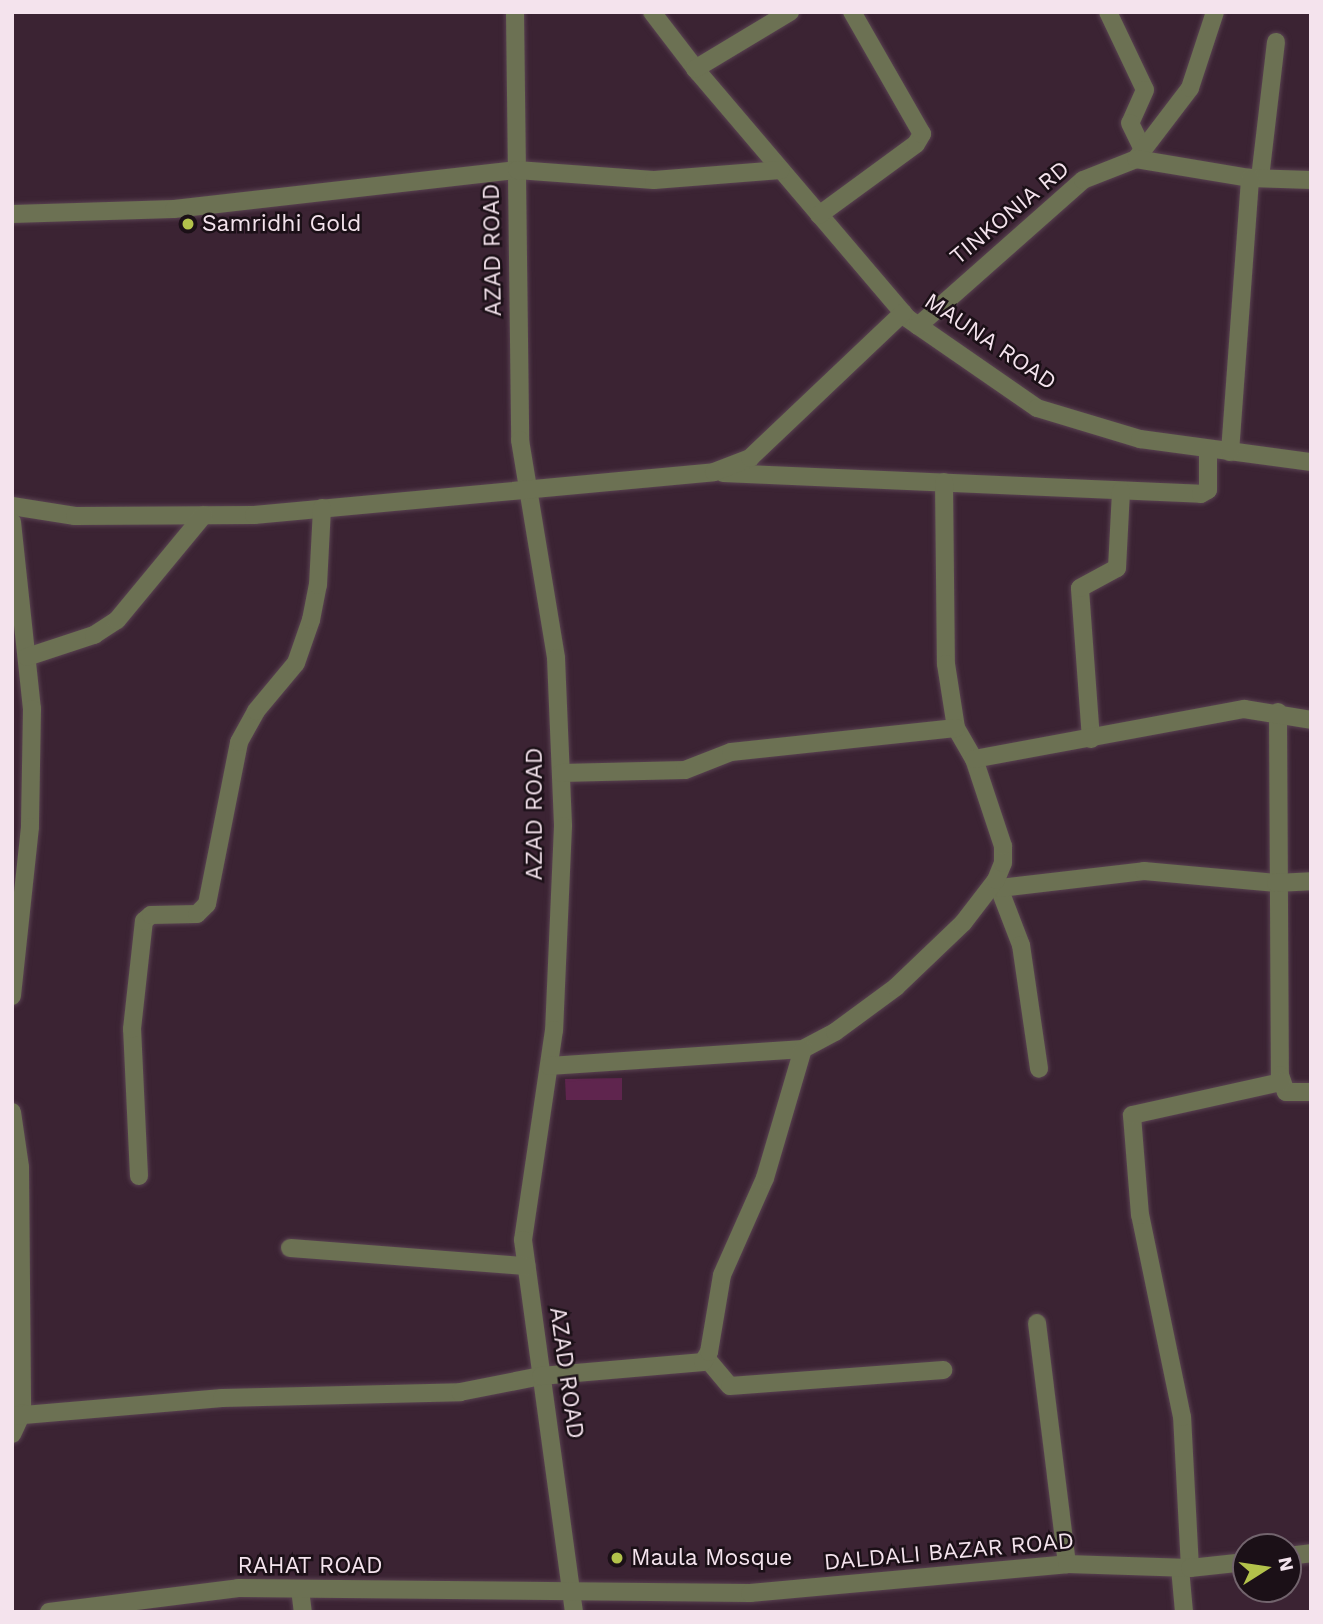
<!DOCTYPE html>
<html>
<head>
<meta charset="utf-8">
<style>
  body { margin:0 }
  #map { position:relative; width:1323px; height:1624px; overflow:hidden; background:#3b2333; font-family:"Work Sans",sans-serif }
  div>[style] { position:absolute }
  .building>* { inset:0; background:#5f254e }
  .roads { filter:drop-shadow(0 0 2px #594251) drop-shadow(0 0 2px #594251) }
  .minor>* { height:18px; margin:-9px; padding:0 9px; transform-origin:9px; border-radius:9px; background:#6c7153 }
  .dots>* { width:19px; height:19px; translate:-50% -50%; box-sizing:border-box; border:4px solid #1b1017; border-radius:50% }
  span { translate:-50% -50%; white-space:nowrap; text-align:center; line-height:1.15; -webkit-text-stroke:5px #1b1017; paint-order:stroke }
  .street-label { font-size:23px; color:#f4e3ed }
  .poi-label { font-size:23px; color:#f4e3ed }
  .left { translate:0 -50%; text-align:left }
  .frame { position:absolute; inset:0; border:14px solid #f4e3ed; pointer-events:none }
  .north { position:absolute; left:1232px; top:1533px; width:70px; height:70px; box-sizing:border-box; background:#1b1017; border:2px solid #72646d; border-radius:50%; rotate:78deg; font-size:19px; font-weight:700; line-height:28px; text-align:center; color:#f4e3ed }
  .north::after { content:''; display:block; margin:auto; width:24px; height:32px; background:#b3c24b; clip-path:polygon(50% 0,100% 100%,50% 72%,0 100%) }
</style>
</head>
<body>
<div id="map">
  <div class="building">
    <i style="clip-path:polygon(622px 1078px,622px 1100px,566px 1100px,565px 1079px)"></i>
  </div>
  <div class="roads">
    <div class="minor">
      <i style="left:515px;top:12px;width:428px;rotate:89.3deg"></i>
      <i style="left:520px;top:440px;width:221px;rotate:80.6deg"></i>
      <i style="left:556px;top:658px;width:168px;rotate:87.6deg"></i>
      <i style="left:563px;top:826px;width:204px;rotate:92.5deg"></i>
      <i style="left:554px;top:1030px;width:212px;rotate:98.4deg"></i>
      <i style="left:523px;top:1240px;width:375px;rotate:82.2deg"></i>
      <i style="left:652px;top:12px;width:76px;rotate:52.5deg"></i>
      <i style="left:698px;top:72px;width:323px;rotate:49.6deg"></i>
      <i style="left:907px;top:318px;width:158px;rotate:34.7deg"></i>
      <i style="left:1037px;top:408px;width:108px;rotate:16.8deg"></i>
      <i style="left:1140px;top:439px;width:173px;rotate:7.7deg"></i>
      <i style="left:1108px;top:12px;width:86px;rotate:64.6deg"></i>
      <i style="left:1145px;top:90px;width:36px;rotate:114deg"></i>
      <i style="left:1130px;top:123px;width:30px;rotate:64deg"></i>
      <i style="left:695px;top:69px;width:111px;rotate:-31deg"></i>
      <i style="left:1136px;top:159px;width:89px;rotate:-52.7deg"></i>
      <i style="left:1190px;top:88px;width:80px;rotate:-71.8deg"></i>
      <i style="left:1260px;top:178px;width:137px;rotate:-83.3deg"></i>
      <i style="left:12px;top:214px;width:162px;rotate:-1.8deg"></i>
      <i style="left:174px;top:209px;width:345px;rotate:-6.5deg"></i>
      <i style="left:517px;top:170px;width:137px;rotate:4.2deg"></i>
      <i style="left:654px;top:180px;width:127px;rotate:-4.5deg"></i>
      <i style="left:819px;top:215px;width:120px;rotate:-36.2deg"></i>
      <i style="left:916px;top:144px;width:12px;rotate:-59deg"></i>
      <i style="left:922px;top:134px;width:141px;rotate:-119.8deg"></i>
      <i style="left:918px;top:326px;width:220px;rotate:-41.5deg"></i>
      <i style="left:1083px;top:180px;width:57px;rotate:-21.6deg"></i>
      <i style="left:1136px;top:159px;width:116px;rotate:9.5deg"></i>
      <i style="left:1250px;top:178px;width:61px;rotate:1.9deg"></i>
      <i style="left:1230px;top:452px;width:275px;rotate:-85.8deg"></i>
      <i style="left:723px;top:473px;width:478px;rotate:2.5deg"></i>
      <i style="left:1201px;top:494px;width:8px;rotate:-30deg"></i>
      <i style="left:1208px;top:490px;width:41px;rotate:-90deg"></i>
      <i style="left:944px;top:482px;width:182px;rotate:89.4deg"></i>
      <i style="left:946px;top:664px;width:65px;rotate:81.1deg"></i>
      <i style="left:956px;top:728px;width:36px;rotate:60deg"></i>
      <i style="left:12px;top:506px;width:64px;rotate:9deg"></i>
      <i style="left:75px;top:516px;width:179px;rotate:-0.3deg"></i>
      <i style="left:254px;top:515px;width:462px;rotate:-5.3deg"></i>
      <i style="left:714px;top:472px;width:39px;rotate:-21deg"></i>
      <i style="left:750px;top:458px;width:211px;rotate:-43.5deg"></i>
      <i style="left:12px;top:522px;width:188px;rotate:83.9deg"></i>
      <i style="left:32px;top:709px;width:118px;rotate:91deg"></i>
      <i style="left:30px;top:827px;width:170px;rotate:96.1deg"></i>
      <i style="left:27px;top:657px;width:71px;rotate:-18.2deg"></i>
      <i style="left:94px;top:635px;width:27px;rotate:-33deg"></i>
      <i style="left:117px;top:620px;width:136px;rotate:-50.4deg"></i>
      <i style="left:1278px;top:712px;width:363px;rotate:89.7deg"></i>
      <i style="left:1280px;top:1075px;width:18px;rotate:71deg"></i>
      <i style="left:1286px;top:1092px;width:25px"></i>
      <i style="left:1091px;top:739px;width:151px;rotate:-94.2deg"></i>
      <i style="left:1080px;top:588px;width:42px;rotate:-28.4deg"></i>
      <i style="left:1117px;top:568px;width:77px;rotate:-87deg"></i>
      <i style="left:561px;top:773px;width:124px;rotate:-1.4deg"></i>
      <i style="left:685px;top:770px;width:49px;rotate:-21.4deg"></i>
      <i style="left:731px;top:752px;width:226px;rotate:-6.1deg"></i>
      <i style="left:996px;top:880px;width:70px;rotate:69deg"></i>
      <i style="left:1021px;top:945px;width:125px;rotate:81.7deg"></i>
      <i style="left:1000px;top:888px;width:145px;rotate:-6.7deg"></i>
      <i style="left:1144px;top:871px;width:133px;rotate:5.2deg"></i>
      <i style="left:1276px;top:883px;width:35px;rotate:-3deg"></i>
      <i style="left:549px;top:1066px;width:255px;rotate:-3.8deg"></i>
      <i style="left:803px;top:1049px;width:36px;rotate:-28deg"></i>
      <i style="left:835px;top:1032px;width:76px;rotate:-36.4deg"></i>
      <i style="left:896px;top:987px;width:93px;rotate:-43.7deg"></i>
      <i style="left:963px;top:923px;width:54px;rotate:-52.5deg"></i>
      <i style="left:996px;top:880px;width:18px;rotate:-68deg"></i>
      <i style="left:1003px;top:863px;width:17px;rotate:-90deg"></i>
      <i style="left:1003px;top:846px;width:92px;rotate:-108.4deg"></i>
      <i style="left:974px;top:759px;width:275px;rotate:-10.5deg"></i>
      <i style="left:1244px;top:709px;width:68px;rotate:9.3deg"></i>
      <i style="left:12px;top:1112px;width:56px;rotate:81.7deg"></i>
      <i style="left:20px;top:1167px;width:246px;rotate:89.5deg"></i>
      <i style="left:22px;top:1413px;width:23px;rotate:115deg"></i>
      <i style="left:139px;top:1176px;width:147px;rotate:-92.7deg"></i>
      <i style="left:132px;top:1029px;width:109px;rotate:-83.7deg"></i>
      <i style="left:144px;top:921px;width:9px;rotate:-41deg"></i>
      <i style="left:151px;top:915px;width:46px;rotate:-1.2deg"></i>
      <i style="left:197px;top:914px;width:14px;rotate:-45deg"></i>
      <i style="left:207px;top:904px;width:165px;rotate:-78.8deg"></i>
      <i style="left:239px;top:742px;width:35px;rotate:-61deg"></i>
      <i style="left:256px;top:711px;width:62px;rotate:-50.2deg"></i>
      <i style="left:296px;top:663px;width:46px;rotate:-70.8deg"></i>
      <i style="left:311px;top:620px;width:36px;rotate:-79deg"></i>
      <i style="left:318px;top:585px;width:77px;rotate:-87deg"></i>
      <i style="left:290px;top:1248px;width:237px;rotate:4.4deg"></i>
      <i style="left:1037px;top:1323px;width:243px;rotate:82.9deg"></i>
      <i style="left:707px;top:1359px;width:35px;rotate:50deg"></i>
      <i style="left:730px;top:1386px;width:214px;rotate:-4.3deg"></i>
      <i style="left:12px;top:1416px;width:211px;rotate:-4.9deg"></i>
      <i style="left:222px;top:1398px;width:238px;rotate:-1.4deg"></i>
      <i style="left:460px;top:1392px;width:83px;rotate:-11.2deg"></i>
      <i style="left:541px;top:1376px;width:163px;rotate:-4.9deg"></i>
      <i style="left:703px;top:1362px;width:12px;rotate:-59deg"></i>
      <i style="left:709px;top:1352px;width:78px;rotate:-80.4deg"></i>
      <i style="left:722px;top:1275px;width:106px;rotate:-66.1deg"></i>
      <i style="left:765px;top:1178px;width:134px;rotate:-73.6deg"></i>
      <i style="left:1288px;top:1556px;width:23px;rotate:-7deg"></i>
      <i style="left:1180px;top:1568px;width:44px;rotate:84.8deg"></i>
      <i style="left:1190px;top:1568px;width:151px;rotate:-93deg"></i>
      <i style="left:1182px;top:1417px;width:206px;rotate:-101.7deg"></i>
      <i style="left:1140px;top:1215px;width:100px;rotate:-94.6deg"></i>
      <i style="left:1132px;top:1115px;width:153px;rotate:-12.5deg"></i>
      <i style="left:300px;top:1589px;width:23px;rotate:83deg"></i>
      <i style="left:49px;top:1612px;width:191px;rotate:-7.2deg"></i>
      <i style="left:238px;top:1588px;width:512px;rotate:0.56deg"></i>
      <i style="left:750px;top:1593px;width:318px;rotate:-5.2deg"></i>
      <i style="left:1067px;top:1564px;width:123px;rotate:1.9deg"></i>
      <i style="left:1190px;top:1568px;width:56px;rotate:-6.1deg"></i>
    </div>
  </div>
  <div class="dots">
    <i style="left:188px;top:224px;background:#b3c24b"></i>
    <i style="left:617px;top:1558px;background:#b3c24b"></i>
  </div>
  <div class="street-label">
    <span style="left:1010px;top:213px;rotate:-40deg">TINKONIA RD</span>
    <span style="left:493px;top:250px;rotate:-91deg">AZAD ROAD</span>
    <span style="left:990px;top:342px;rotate:34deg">MAUNA ROAD</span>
    <span style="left:535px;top:814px;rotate:-90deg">AZAD ROAD</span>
    <span style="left:566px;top:1373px;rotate:82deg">AZAD ROAD</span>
    <span style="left:949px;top:1552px;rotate:-5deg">DALDALI BAZAR ROAD</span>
    <span style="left:310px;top:1566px">RAHAT ROAD</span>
  </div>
  <div class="poi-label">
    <span class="left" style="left:202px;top:224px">Samridhi Gold</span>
    <span class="left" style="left:631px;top:1558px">Maula Mosque</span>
  </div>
  <div class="frame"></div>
  <div class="north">N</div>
</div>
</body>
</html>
